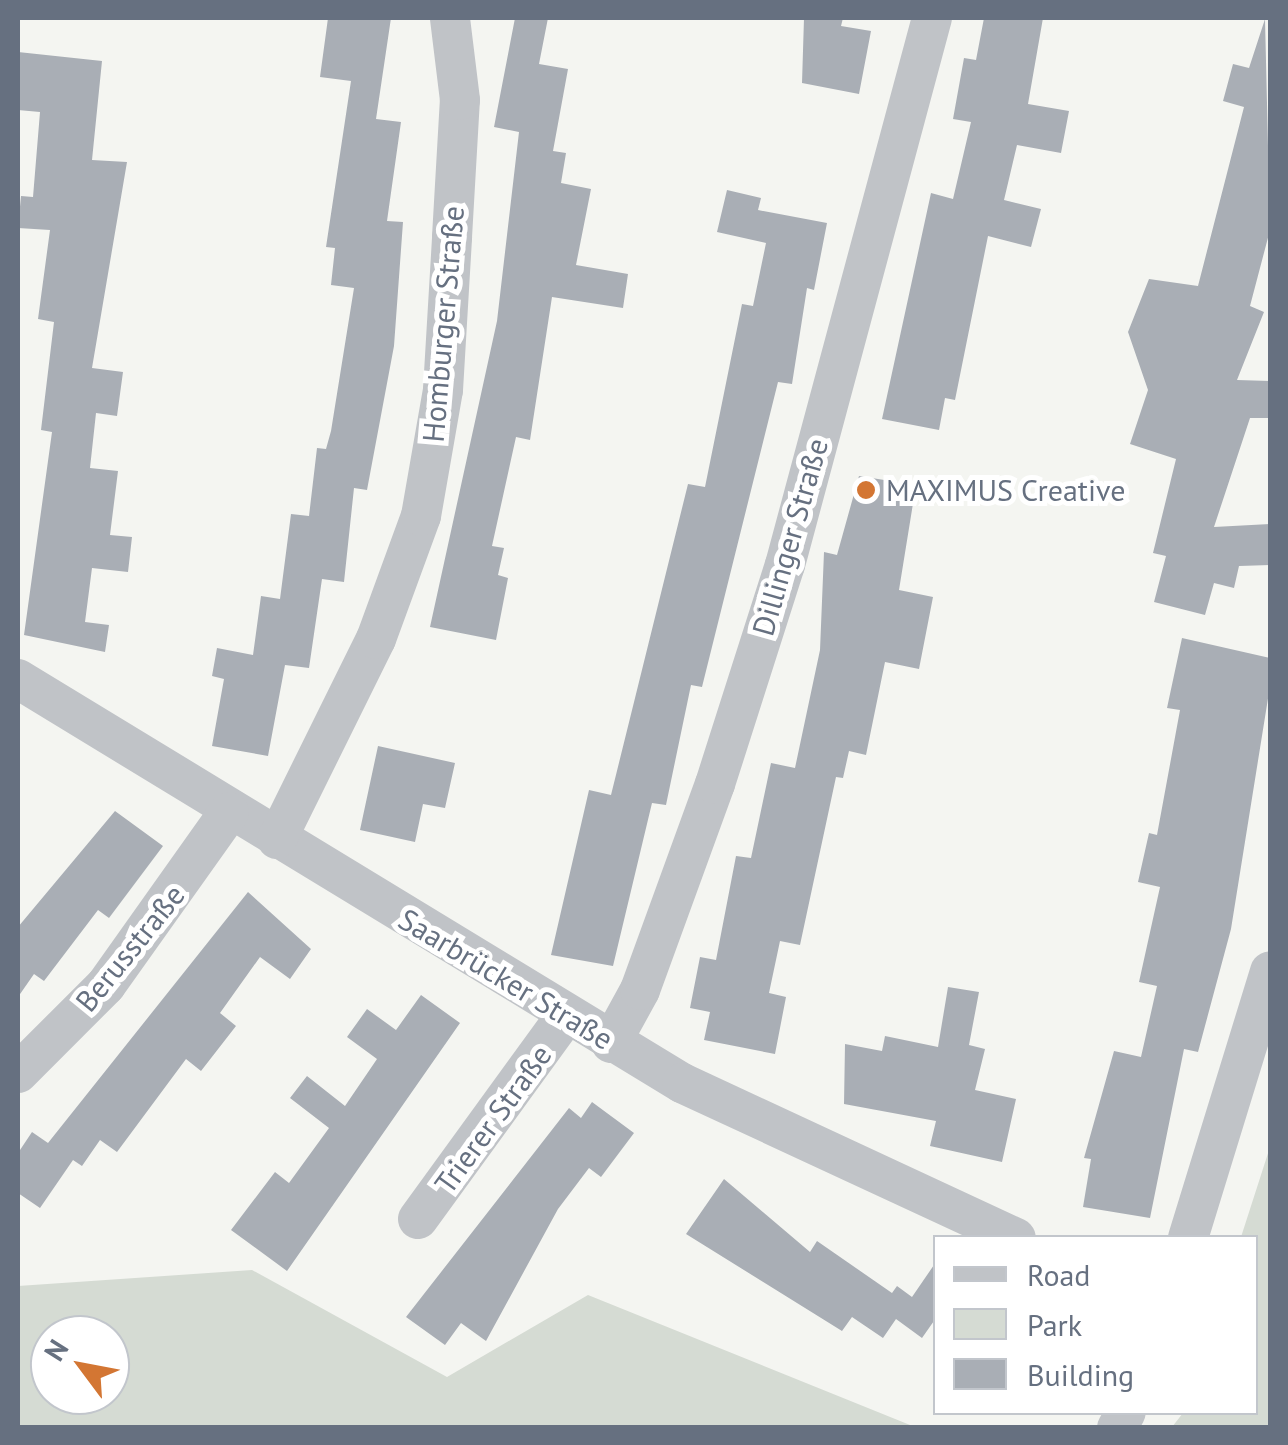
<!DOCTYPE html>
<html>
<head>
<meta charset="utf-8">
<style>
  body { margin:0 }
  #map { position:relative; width:1288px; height:1445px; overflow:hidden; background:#f4f5f1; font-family:"PT Sans",sans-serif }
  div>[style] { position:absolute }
  .green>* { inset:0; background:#d5dbd3 }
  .building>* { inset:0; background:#a9aeb5 }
  .minor>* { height:40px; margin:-20px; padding:0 20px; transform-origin:20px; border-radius:20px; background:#c0c3c7 }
  .dots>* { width:28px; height:28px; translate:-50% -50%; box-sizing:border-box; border:5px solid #fff; border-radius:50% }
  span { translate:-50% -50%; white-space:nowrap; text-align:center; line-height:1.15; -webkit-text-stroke:10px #fff; paint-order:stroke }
  .street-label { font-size:30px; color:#667080 }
  .poi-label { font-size:30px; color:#667080 }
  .left { translate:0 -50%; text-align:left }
  .frame { position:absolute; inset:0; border:20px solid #667080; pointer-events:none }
  .legend { position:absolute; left:933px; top:1235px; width:325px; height:180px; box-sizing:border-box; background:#fff; border:2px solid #c2c6cc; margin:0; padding:12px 18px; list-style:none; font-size:30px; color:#667080 }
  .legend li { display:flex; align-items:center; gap:20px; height:50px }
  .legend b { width:50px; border:2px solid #c2c6cc }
  .north { position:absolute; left:30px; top:1315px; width:100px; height:100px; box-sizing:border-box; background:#fff; border:2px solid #c2c6cc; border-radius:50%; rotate:302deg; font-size:28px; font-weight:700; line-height:40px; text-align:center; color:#667080 }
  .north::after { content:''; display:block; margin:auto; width:35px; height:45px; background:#d37633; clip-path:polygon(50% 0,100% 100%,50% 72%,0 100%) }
</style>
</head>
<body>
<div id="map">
  <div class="green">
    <i style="clip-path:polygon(1270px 1147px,1270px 1427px,1172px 1427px,1183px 1413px,1256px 1412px,1256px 1238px,1241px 1237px)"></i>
    <i style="clip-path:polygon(evenodd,252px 1270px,447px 1377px,588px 1295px,915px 1427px,18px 1427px,18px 1286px,252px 1270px,50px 1335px,110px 1335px,110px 1395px,50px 1395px,50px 1335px)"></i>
  </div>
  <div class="building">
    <i style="clip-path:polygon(328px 18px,391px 18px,376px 119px,401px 122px,387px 221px,403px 222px,394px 346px,367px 490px,354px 488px,344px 582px,322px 579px,309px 668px,285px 665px,268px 756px,212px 746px,224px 679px,212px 676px,217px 648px,253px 655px,261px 596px,280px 599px,291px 514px,309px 516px,317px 448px,326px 449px,331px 431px,354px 288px,331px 285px,335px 248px,326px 247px,351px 81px,320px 77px)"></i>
    <i style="clip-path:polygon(515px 18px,548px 18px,539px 64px,568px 69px,553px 151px,566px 153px,561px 183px,591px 189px,576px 265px,628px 274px,623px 308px,552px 297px,530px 440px,516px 437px,492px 546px,504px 548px,498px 575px,508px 578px,496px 640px,430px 627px,497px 321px,519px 132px,494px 127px)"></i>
    <i style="clip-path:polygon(804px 18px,843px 18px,841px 26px,871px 31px,859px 94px,802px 83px)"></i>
    <i style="clip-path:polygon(984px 18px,1043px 18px,1028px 104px,1069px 111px,1061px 153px,1017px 145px,1004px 200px,1041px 209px,1031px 247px,988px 236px,955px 400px,945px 398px,939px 430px,882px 419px,931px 193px,953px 199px,971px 122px,953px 119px,964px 58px,976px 60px)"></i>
    <i style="clip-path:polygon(1265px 19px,1270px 230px,1250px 306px,1264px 312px,1237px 380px,1270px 381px,1270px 418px,1250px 418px,1214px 527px,1270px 524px,1270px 565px,1239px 566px,1234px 588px,1214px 583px,1205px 615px,1154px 602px,1166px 556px,1153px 553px,1176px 459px,1130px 444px,1148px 390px,1128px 332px,1149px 279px,1198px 286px,1244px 107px,1223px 101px,1233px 64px,1249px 68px)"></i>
    <i style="clip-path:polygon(18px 52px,102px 61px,92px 160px,127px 162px,92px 368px,123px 372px,117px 416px,96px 413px,90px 468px,118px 471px,110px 535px,132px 537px,128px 572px,92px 568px,85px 622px,109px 625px,105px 652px,24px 635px,52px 432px,41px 430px,54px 322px,38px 319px,50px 230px,18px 228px,21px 196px,33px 197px,40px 112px,18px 110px)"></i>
    <i style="clip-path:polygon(727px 190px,761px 198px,758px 210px,827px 223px,814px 290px,807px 288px,792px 384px,778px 382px,702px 687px,691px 685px,666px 805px,652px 803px,613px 966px,551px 955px,589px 790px,611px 795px,688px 484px,705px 487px,742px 304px,753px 306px,766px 243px,717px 232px)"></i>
    <i style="clip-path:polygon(859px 476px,916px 485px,899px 590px,933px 597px,919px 669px,885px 662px,866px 755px,849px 751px,843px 778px,836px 777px,800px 945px,780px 941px,769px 993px,786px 997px,775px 1054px,704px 1040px,710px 1012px,690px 1008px,700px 957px,716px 960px,736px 856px,751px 858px,771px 763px,795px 768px,820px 650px,824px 552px,837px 555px)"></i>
    <i style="clip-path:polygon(1182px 638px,1270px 658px,1270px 686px,1231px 929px,1198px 1052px,1184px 1049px,1150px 1218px,1083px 1207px,1091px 1159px,1084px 1158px,1114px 1051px,1141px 1057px,1157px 986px,1139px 982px,1160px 887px,1138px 882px,1149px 833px,1157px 835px,1180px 710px,1167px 708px)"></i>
    <i style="clip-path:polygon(378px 746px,455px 763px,445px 808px,423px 804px,415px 842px,360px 830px)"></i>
    <i style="clip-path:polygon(115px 811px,163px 846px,109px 918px,98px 910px,44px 981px,34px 974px,18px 997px,18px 927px)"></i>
    <i style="clip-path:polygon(248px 892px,311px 949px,290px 979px,260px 957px,220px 1013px,236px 1026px,201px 1071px,186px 1059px,117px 1152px,100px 1140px,82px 1166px,73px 1160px,40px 1208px,18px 1193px,18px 1153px,32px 1132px,48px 1143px)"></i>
    <i style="clip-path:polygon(948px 987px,979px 992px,969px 1045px,985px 1049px,975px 1090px,1016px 1099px,1002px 1162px,930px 1146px,936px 1121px,844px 1104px,845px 1044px,882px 1051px,885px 1036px,938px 1047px)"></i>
    <i style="clip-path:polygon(421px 995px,460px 1023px,287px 1271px,231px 1230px,275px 1172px,289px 1183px,329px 1128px,290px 1098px,307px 1076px,345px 1106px,377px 1059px,347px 1037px,367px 1009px,396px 1030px)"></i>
    <i style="clip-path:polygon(592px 1102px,634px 1133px,601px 1177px,589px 1168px,558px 1209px,486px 1341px,461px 1323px,445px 1345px,406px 1317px,569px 1108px,581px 1118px)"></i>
    <i style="clip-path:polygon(724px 1179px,810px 1252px,817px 1241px,892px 1293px,897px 1286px,912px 1297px,936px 1262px,936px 1318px,922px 1338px,896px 1319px,883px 1338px,852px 1317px,842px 1331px,686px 1234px)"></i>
  </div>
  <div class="minor">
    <i style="left:18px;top:679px;width:777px;rotate:31.32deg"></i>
    <i style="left:682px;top:1083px;width:368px;rotate:24.9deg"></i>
    <i style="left:277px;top:839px;width:223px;rotate:-63.7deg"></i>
    <i style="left:376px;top:639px;width:131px;rotate:-69.9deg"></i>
    <i style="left:421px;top:516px;width:128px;rotate:-80.1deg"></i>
    <i style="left:443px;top:390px;width:153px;rotate:-86.6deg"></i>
    <i style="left:452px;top:237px;width:137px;rotate:-86.7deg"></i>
    <i style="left:460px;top:100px;width:83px;rotate:-97deg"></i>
    <i style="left:611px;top:1043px;width:60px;rotate:-61.3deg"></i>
    <i style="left:640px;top:990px;width:219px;rotate:-70deg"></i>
    <i style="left:715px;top:784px;width:230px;rotate:-72.3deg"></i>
    <i style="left:785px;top:565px;width:566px;rotate:-74.96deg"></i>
    <i style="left:18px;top:1073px;width:124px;rotate:-45deg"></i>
    <i style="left:106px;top:985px;width:212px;rotate:-54.6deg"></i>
    <i style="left:418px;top:1219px;width:250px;rotate:-54deg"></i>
    <i style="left:1188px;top:1238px;width:279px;rotate:-72.9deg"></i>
    <i style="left:1117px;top:1428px;width:18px;rotate:-61deg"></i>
  </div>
  <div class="dots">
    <i style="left:866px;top:490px;background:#d37633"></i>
  </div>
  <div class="street-label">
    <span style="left:443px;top:324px;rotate:-85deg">Homburger Straße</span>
    <span style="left:790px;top:537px;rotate:-74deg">Dillinger Straße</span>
    <span style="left:130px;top:948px;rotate:-51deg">Berusstraße</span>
    <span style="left:506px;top:979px;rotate:31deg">Saarbrücker Straße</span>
    <span style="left:493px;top:1119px;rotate:-54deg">Trierer Straße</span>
  </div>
  <div class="poi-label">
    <span class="left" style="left:886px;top:490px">MAXIMUS Creative</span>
  </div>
  <div class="frame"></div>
  <ul class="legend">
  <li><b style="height:12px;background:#c0c3c7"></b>Road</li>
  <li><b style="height:28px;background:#d5dbd3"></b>Park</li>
  <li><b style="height:28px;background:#a9aeb5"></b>Building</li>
  </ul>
  <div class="north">N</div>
</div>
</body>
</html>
